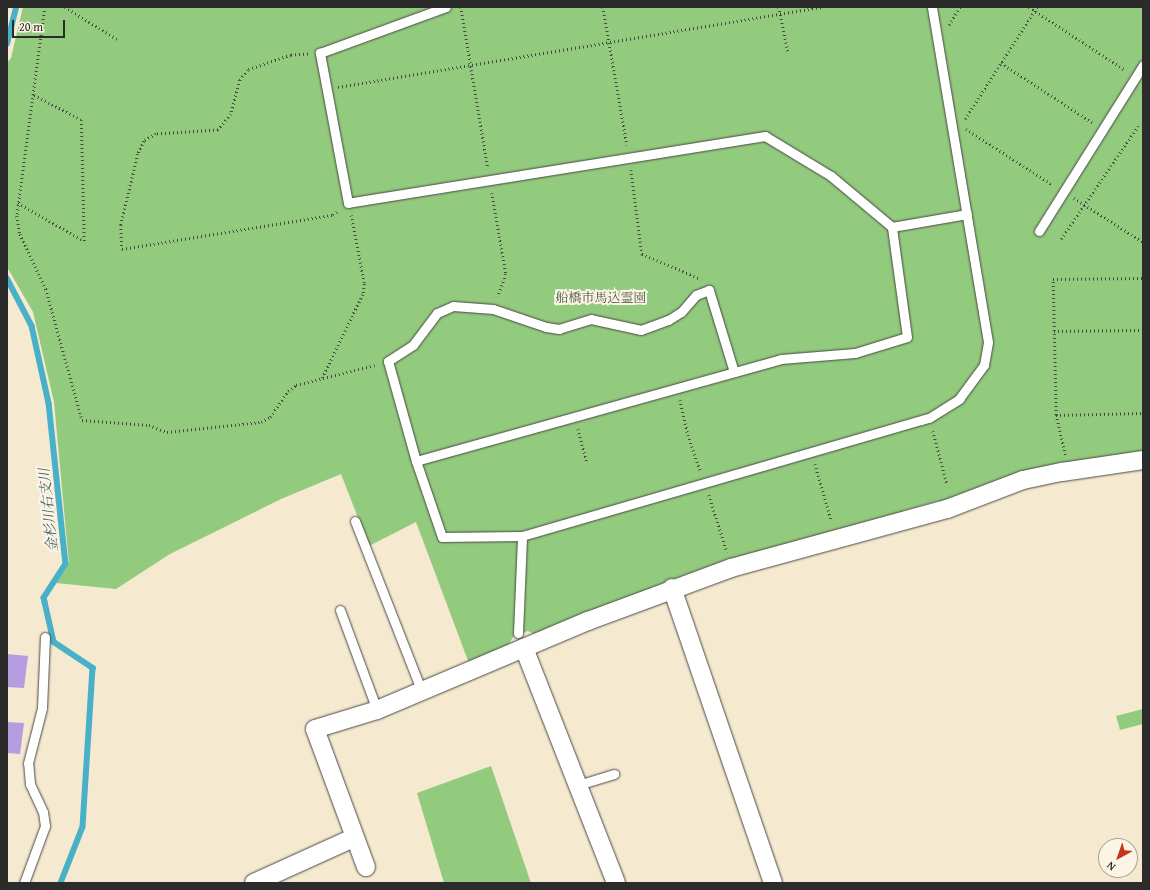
<!DOCTYPE html>
<html>
<head>
<meta charset="utf-8">
<style>
  body { margin:0 }
  #map { position:relative; width:1150px; height:890px; overflow:hidden; background:#f5e9d0; font-family:"Gentium Book Plus","Noto Serif JP",serif }
  div>[style] { position:absolute }
  .green>* { inset:0; background:#93cb7e }
  .stream>* { height:5.5px; margin:-2.75px; padding:0 2.75px; transform-origin:2.75px; border-radius:2.75px; background:#49b1c7 }
  .building>* { inset:0; background:#b59de2 }
  .path>* { height:2.5px; margin-top:-1.25px; transform-origin:0; background:repeating-linear-gradient(90deg,#494844 0 1px,transparent 0 4px) }
  .roads { filter:drop-shadow(0 0 1px #494844) drop-shadow(0 0 1px #494844) }
  .lane>* { height:9px; margin:-4.5px; padding:0 4.5px; transform-origin:4.5px; border-radius:4.5px; background:#fff }
  .street>* { height:18px; margin:-9px; padding:0 9px; transform-origin:9px; border-radius:9px; background:#fff }
  span { translate:-50% -50%; white-space:nowrap; text-align:center; line-height:1.15; -webkit-text-stroke:4px #fcf5e5; paint-order:stroke }
  .park-label { font-size:13px; color:#4a5b44 }
  .water-label { font-size:14px; color:#365a62; font-style:italic }
  .frame { position:absolute; inset:0; border:8px solid #2b2b2b; pointer-events:none }
  .north { position:absolute; left:1098px; top:838px; width:40px; height:40px; box-sizing:border-box; background:#fcf5e5; border:1px solid #a8a49b; border-radius:50%; rotate:220deg; font-size:11px; font-weight:700; line-height:16px; text-align:center; color:#2b2b2b }
  .north::after { content:''; display:block; margin:auto; width:14px; height:18px; background:#c8321e; clip-path:polygon(50% 0,100% 100%,50% 72%,0 100%) }
  .scale { position:absolute; left:12px; top:20px; width:53px; height:18px; box-sizing:border-box; border:2px solid #2b2b2b; border-top:0; padding-left:5px; font-size:12px; line-height:14px; white-space:nowrap; color:#2b2b2b; -webkit-text-stroke:3px #fcf5e5; paint-order:stroke }
</style>
</head>
<body>
<div id="map">
  <div class="green">
    <i style="clip-path:polygon(23px 7px,1143px 7px,1143px 456px,946px 506px,938px 501px,903px 511px,897px 520px,669px 581px,536px 635px,528px 631px,513px 637px,505px 651px,470px 666px,416px 522px,369px 546px,341px 474px,281px 499px,170px 554px,116px 589px,56px 583px,69px 564px,54px 402px,33px 312px,7px 267px,7px 63px,11px 58px)"></i>
    <i style="clip-path:polygon(1143px 709px,1143px 724px,1120px 730px,1116px 716px)"></i>
    <i style="clip-path:polygon(491px 766px,531px 883px,444px 883px,417px 793px)"></i>
  </div>
  <div class="stream">
    <i style="left:7px;top:44px;width:38px;rotate:-76deg"></i>
    <i style="left:7px;top:278px;width:54px;rotate:62.5deg"></i>
    <i style="left:32px;top:326px;width:79px;rotate:77.6deg"></i>
    <i style="left:49px;top:403px;width:162px;rotate:84deg"></i>
    <i style="left:66px;top:564px;width:40px;rotate:122.9deg"></i>
    <i style="left:44px;top:598px;width:4px;rotate:76deg"></i>
    <i style="left:45px;top:602px;width:41px;rotate:77.3deg"></i>
    <i style="left:54px;top:642px;width:47px;rotate:33.7deg"></i>
    <i style="left:93px;top:668px;width:159px;rotate:93.6deg"></i>
    <i style="left:83px;top:827px;width:60px;rotate:111.4deg"></i>
  </div>
  <div class="building">
    <i style="clip-path:polygon(7px 654px,28px 656px,24px 688px,7px 687px)"></i>
    <i style="clip-path:polygon(7px 722px,24px 723px,20px 754px,7px 753px)"></i>
  </div>
  <div class="path">
    <i style="left:45px;top:7px;width:211px;rotate:97.6deg"></i>
    <i style="left:17px;top:216px;width:18px;rotate:81deg"></i>
    <i style="left:20px;top:234px;width:61px;rotate:64.7deg"></i>
    <i style="left:46px;top:289px;width:136px;rotate:74.6deg"></i>
    <i style="left:82px;top:420px;width:67px;rotate:4.3deg"></i>
    <i style="left:149px;top:425px;width:19px;rotate:21deg"></i>
    <i style="left:167px;top:432px;width:95px;rotate:-6.1deg"></i>
    <i style="left:261px;top:422px;width:10px;rotate:-29deg"></i>
    <i style="left:270px;top:417px;width:32px;rotate:-55deg"></i>
    <i style="left:288px;top:391px;width:10px;rotate:-37deg"></i>
    <i style="left:296px;top:385px;width:81px;rotate:-14.2deg"></i>
    <i style="left:65px;top:7px;width:61px;rotate:31.6deg"></i>
    <i style="left:461px;top:7px;width:163px;rotate:80.5deg"></i>
    <i style="left:603px;top:7px;width:140px;rotate:80.1deg"></i>
    <i style="left:779px;top:7px;width:46px;rotate:78.7deg"></i>
    <i style="left:1029px;top:7px;width:115px;rotate:33.3deg"></i>
    <i style="left:949px;top:25px;width:21px;rotate:-59deg"></i>
    <i style="left:308px;top:54px;width:17px;rotate:177deg"></i>
    <i style="left:291px;top:55px;width:46px;rotate:160.8deg"></i>
    <i style="left:248px;top:70px;width:13px;rotate:129deg"></i>
    <i style="left:240px;top:80px;width:35px;rotate:105deg"></i>
    <i style="left:231px;top:114px;width:21px;rotate:129deg"></i>
    <i style="left:218px;top:130px;width:62px;rotate:176.3deg"></i>
    <i style="left:156px;top:134px;width:14px;rotate:150deg"></i>
    <i style="left:144px;top:141px;width:14px;rotate:115deg"></i>
    <i style="left:138px;top:154px;width:73px;rotate:103.5deg"></i>
    <i style="left:121px;top:225px;width:24px;rotate:88deg"></i>
    <i style="left:122px;top:249px;width:214px;rotate:-9.2deg"></i>
    <i style="left:333px;top:215px;width:6px;rotate:-39deg"></i>
    <i style="left:1001px;top:63px;width:110px;rotate:33.1deg"></i>
    <i style="left:338px;top:87px;width:490px;rotate:-9.4deg"></i>
    <i style="left:965px;top:119px;width:133px;rotate:-57.3deg"></i>
    <i style="left:966px;top:129px;width:103px;rotate:32.8deg"></i>
    <i style="left:631px;top:170px;width:85px;rotate:82.5deg"></i>
    <i style="left:642px;top:254px;width:64px;rotate:23deg"></i>
    <i style="left:492px;top:193px;width:82px;rotate:80.2deg"></i>
    <i style="left:506px;top:274px;width:24px;rotate:109deg"></i>
    <i style="left:1074px;top:198px;width:82px;rotate:32.5deg"></i>
    <i style="left:18px;top:203px;width:76px;rotate:29.9deg"></i>
    <i style="left:84px;top:241px;width:121px;rotate:-91.4deg"></i>
    <i style="left:81px;top:120px;width:54px;rotate:-152.5deg"></i>
    <i style="left:1061px;top:239px;width:137px;rotate:-55.7deg"></i>
    <i style="left:1054px;top:331px;width:89px;rotate:-0.6deg"></i>
    <i style="left:322px;top:378px;width:94px;rotate:-64.2deg"></i>
    <i style="left:363px;top:293px;width:10px;rotate:-84deg"></i>
    <i style="left:364px;top:283px;width:69px;rotate:-100.8deg"></i>
    <i style="left:680px;top:400px;width:36px;rotate:77deg"></i>
    <i style="left:688px;top:435px;width:39px;rotate:71deg"></i>
    <i style="left:1056px;top:415px;width:87px;rotate:-1.3deg"></i>
    <i style="left:578px;top:429px;width:35px;rotate:75deg"></i>
    <i style="left:933px;top:431px;width:55px;rotate:75.2deg"></i>
    <i style="left:1065px;top:455px;width:41px;rotate:-102.7deg"></i>
    <i style="left:1056px;top:415px;width:136px;rotate:-91.3deg"></i>
    <i style="left:1053px;top:279px;width:90px;rotate:-0.6deg"></i>
    <i style="left:815px;top:464px;width:60px;rotate:73.7deg"></i>
    <i style="left:709px;top:495px;width:60px;rotate:72.5deg"></i>
  </div>
  <div class="roads">
    <div class="lane">
      <i style="left:892px;top:227px;width:76px;rotate:-9.8deg"></i>
      <i style="left:1039px;top:231px;width:196px;rotate:-57.9deg"></i>
      <i style="left:734px;top:372px;width:86px;rotate:-107deg"></i>
      <i style="left:709px;top:290px;width:14px;rotate:159deg"></i>
      <i style="left:696px;top:295px;width:23px;rotate:131deg"></i>
      <i style="left:681px;top:312px;width:15px;rotate:148deg"></i>
      <i style="left:668px;top:320px;width:29px;rotate:160deg"></i>
      <i style="left:641px;top:330px;width:51px;rotate:-167.6deg"></i>
      <i style="left:591px;top:319px;width:34px;rotate:163deg"></i>
      <i style="left:559px;top:329px;width:13px;rotate:-171deg"></i>
      <i style="left:546px;top:327px;width:56px;rotate:-161.2deg"></i>
      <i style="left:493px;top:309px;width:40px;rotate:-175.7deg"></i>
      <i style="left:453px;top:306px;width:17px;rotate:156deg"></i>
      <i style="left:437px;top:313px;width:40px;rotate:127deg"></i>
      <i style="left:413px;top:345px;width:30px;rotate:147deg"></i>
      <i style="left:388px;top:361px;width:104px;rotate:74.4deg"></i>
      <i style="left:416px;top:461px;width:80px;rotate:71.1deg"></i>
      <i style="left:442px;top:537px;width:80px;rotate:-0.7deg"></i>
      <i style="left:522px;top:536px;width:424px;rotate:-16.2deg"></i>
      <i style="left:929px;top:418px;width:36px;rotate:-32deg"></i>
      <i style="left:959px;top:399px;width:42px;rotate:-53.7deg"></i>
      <i style="left:984px;top:365px;width:23px;rotate:-80deg"></i>
      <i style="left:988px;top:342px;width:340px;rotate:-99.5deg"></i>
      <i style="left:416px;top:461px;width:379px;rotate:-15.6deg"></i>
      <i style="left:781px;top:359px;width:74px;rotate:-4.6deg"></i>
      <i style="left:855px;top:353px;width:54px;rotate:-17.1deg"></i>
      <i style="left:907px;top:337px;width:111px;rotate:-97.8deg"></i>
      <i style="left:892px;top:227px;width:80px;rotate:-140.1deg"></i>
      <i style="left:831px;top:176px;width:77px;rotate:-148.8deg"></i>
      <i style="left:765px;top:136px;width:422px;rotate:170.9deg"></i>
      <i style="left:348px;top:203px;width:153px;rotate:-100.6deg"></i>
      <i style="left:320px;top:53px;width:134px;rotate:-20.1deg"></i>
      <i style="left:355px;top:521px;width:184px;rotate:68.6deg"></i>
      <i style="left:340px;top:610px;width:107px;rotate:69.7deg"></i>
      <i style="left:518px;top:633px;width:97px;rotate:-87.6deg"></i>
      <i style="left:578px;top:785px;width:38px;rotate:-17deg"></i>
      <i style="left:24px;top:883px;width:61px;rotate:-69.8deg"></i>
      <i style="left:45px;top:826px;width:14px;rotate:-98deg"></i>
      <i style="left:43px;top:812px;width:31px;rotate:-115deg"></i>
      <i style="left:30px;top:784px;width:21px;rotate:-95deg"></i>
      <i style="left:28px;top:763px;width:57px;rotate:-75.7deg"></i>
      <i style="left:42px;top:708px;width:71px;rotate:-87.6deg"></i>
    </div>
    <div class="street">
      <i style="left:672px;top:588px;width:312px;rotate:71.1deg"></i>
      <i style="left:524px;top:648px;width:252px;rotate:68.6deg"></i>
      <i style="left:366px;top:867px;width:147px;rotate:-110.3deg"></i>
      <i style="left:315px;top:729px;width:65px;rotate:-17deg"></i>
      <i style="left:377px;top:710px;width:229px;rotate:-22.9deg"></i>
      <i style="left:588px;top:621px;width:153px;rotate:-20.3deg"></i>
      <i style="left:731px;top:568px;width:224px;rotate:-15.3deg"></i>
      <i style="left:947px;top:509px;width:81px;rotate:-20.9deg"></i>
      <i style="left:1023px;top:480px;width:40px;rotate:-12deg"></i>
      <i style="left:1062px;top:472px;width:82px;rotate:-8.4deg"></i>
      <i style="left:254px;top:883px;width:109px;rotate:-24.4deg"></i>
    </div>
  </div>
  <div class="park-label">
    <span style="left:601px;top:298px">船橋市馬込霊園</span>
  </div>
  <div class="water-label">
    <span style="left:48px;top:510px;rotate:-96deg">金杉川右支川</span>
  </div>
  <div class="frame"></div>
  <div class="north">N</div>
  <div class="scale">20 m</div>
</div>
</body>
</html>
